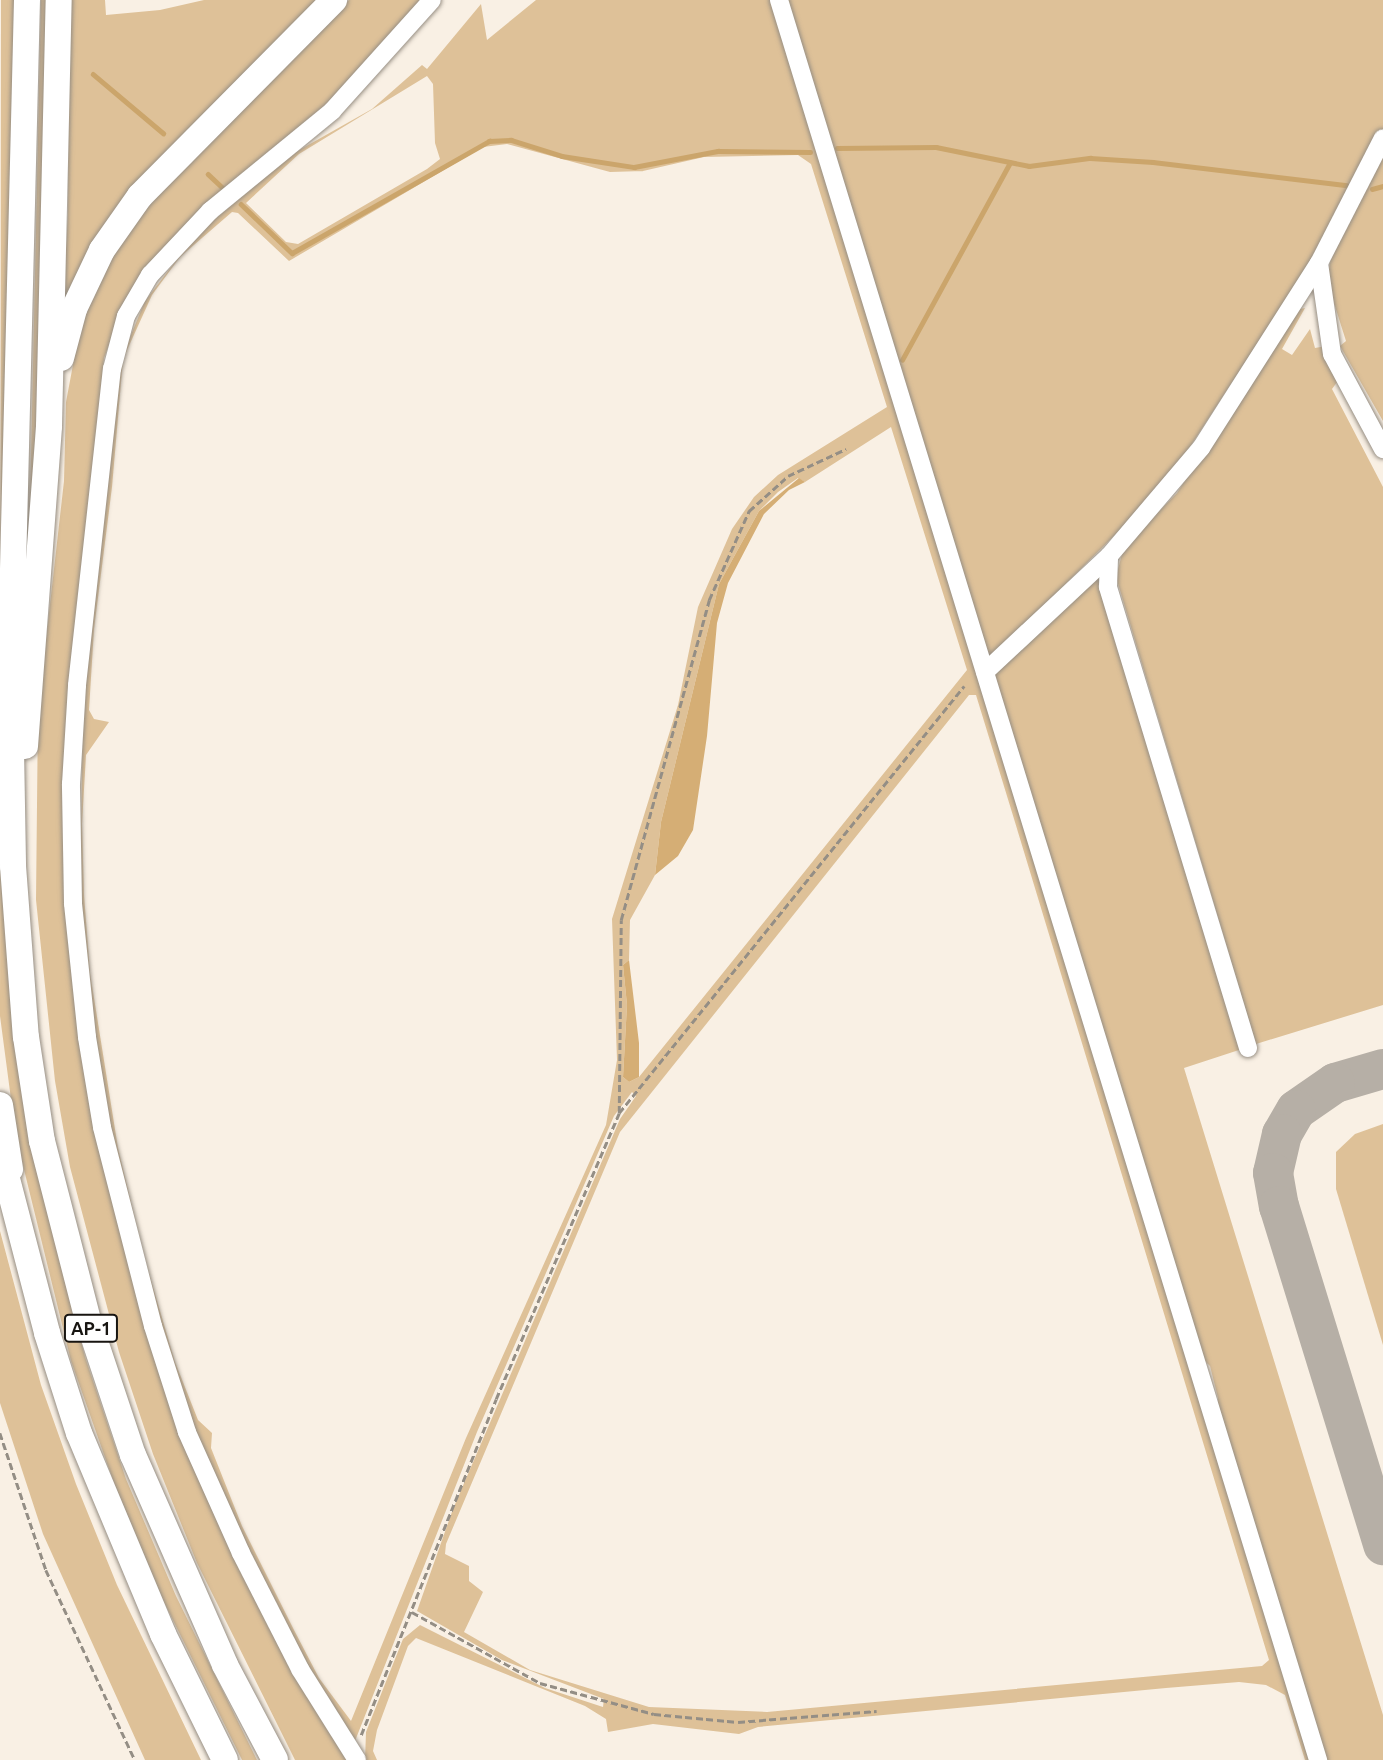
<!DOCTYPE html>
<html>
<head>
<meta charset="utf-8">
<style>
  body { margin:0 }
  #map { position:relative; width:1383px; height:1760px; overflow:hidden; background:#f9f0e4; font-family:Ubuntu,sans-serif }
  div>[style] { position:absolute }
  .green>* { inset:0; background:#dec198 }
  .forest>* { inset:0; background:#d5ae75 }
  .stream>* { height:4.5px; margin:-2.25px; padding:0 2.25px; transform-origin:2.25px; border-radius:2.25px; background:#cba56b }
  .taxiway>* { height:40px; margin:-20px; padding:0 20px; transform-origin:20px; border-radius:20px; background:#b6afa6 }
  .path>* { height:2.5px; margin-top:-1.25px; transform-origin:0; background:repeating-linear-gradient(90deg,#948e85 0 7px,transparent 0 10.5px) }
  .roads { filter:drop-shadow(0 0 2px #968e83) drop-shadow(0 0 2px #968e83) }
  .minor>* { height:18px; margin:-9px; padding:0 9px; transform-origin:9px; border-radius:9px; background:#fff }
  .highway>* { height:26px; margin:-13px; padding:0 13px; transform-origin:13px; border-radius:13px; background:#fff }
  span { translate:-50% -50%; white-space:nowrap; text-align:center; line-height:1.15; -webkit-text-stroke:7px #fff; paint-order:stroke }
  .shield-label span { padding:2px 5px; background:#fff; border:2px solid; border-radius:5px; -webkit-text-stroke-width:0 }
  .shield-label { font-size:18px; color:#181511; font-weight:700 }
</style>
</head>
<body>
<div id="map">
  <div class="green">
    <i style="clip-path:polygon(1px 0,14px 0,1px 671px,29px 1134px,85px 1357px,126px 1479px,176px 1596px,257px 1760px,242px 1760px,164px 1602px,114px 1483px,71px 1361px,16px 1137px,0 1016px)"></i>
    <i style="clip-path:polygon(41px 0,52px 0,49px 185px,29px 551px)"></i>
    <i style="clip-path:polygon(69px 0,105px 0,106px 15px,160px 10px,204px 0,323px 0,168px 158px,62px 314px,68px 215px)"></i>
    <i style="clip-path:polygon(349px 0,420px 0,328px 102px,261px 164px,118px 321px,104px 358px,66px 744px,102px 1162px,155px 1356px,288px 1661px,347px 1760px,295px 1760px,197px 1563px,153px 1454px,119px 1352px,70px 1167px,55px 1081px,36px 900px,38px 710px,64px 481px,66px 402px,79px 333px,99px 281px,124px 236px,166px 186px)"></i>
    <i style="clip-path:polygon(evenodd,536px 0,774px 0,1313px 1760px,1305px 1760px,1285px 1695px,1266px 1685px,1239px 1682px,1166px 1688px,758px 1727px,739px 1734px,653px 1724px,608px 1732px,606px 1719px,585px 1706px,416px 1638px,408px 1646px,377px 1730px,373px 1751px,377px 1760px,365px 1760px,366px 1732px,387px 1679px,403px 1639px,420px 1625px,545px 1688px,603px 1707px,604px 1699px,502px 1660px,417px 1611px,453px 1509px,620px 1119px,636px 1096px,632px 1092px,614px 1116px,477px 1432px,355px 1741px,305px 1663px,267px 1592px,194px 1429px,134px 1239px,98px 1067px,80px 901px,83px 704px,100px 561px,114px 376px,145px 301px,196px 235px,294px 153px,372px 109px,422px 65px,427px 69px,481px 4px,487px 40px,536px 0,427px 76px,433px 84px,435px 143px,440px 159px,427px 169px,298px 244px,286px 242px,246px 203px,299px 154px,427px 76px,536px 0,507px 144px,610px 172px,643px 171px,704px 157px,798px 155px,811px 164px,887px 407px,778px 475px,754px 497px,732px 529px,698px 607px,678px 705px,612px 919px,617px 1060px,606px 1125px,466px 1438px,351px 1721px,319px 1678px,294px 1630px,242px 1526px,211px 1448px,212px 1433px,198px 1420px,175px 1362px,143px 1253px,118px 1148px,90px 973px,84px 895px,82px 824px,86px 755px,109px 722px,94px 719px,89px 710px,94px 629px,112px 487px,123px 359px,152px 295px,180px 257px,232px 212px,238px 213px,289px 261px,483px 147px,507px 144px,536px 0,891px 427px,967px 670px,639px 1077px,629px 1082px,623px 1077px,627px 1005px,623px 965px,629px 960px,630px 920px,655px 875px,661px 822px,719px 584px,759px 511px,778px 492px,798px 478px,805px 482px,891px 427px,536px 0,969px 695px,976px 695px,1011px 809px,1269px 1660px,1262px 1666px,767px 1712px,649px 1707px,530px 1670px,464px 1632px,483px 1592px,469px 1581px,469px 1566px,445px 1554px,446px 1544px,620px 1132px,969px 695px)"></i>
    <i style="clip-path:polygon(785px 0,1383px 0,1383px 130px,1315px 255px,1165px 485px,987px 662px)"></i>
    <i style="clip-path:polygon(1383px 157px,1383px 421px,1340px 346px,1346px 341px,1327px 281px,1332px 252px)"></i>
    <i style="clip-path:polygon(1305px 308px,1282px 349px,1292px 355px,1310px 329px,1315px 348px,1326px 346px,1340px 378px,1332px 389px,1383px 487px,1383px 1005px,1256px 1044px,1116px 577px,1122px 554px,1133px 538px,1177px 493px,1295px 310px)"></i>
    <i style="clip-path:polygon(1097px 571px,1242px 1049px,1184px 1068px,1383px 1715px,1383px 1760px,1322px 1760px,1217px 1417px,1218px 1398px,1210px 1366px,1198px 1354px,992px 678px,997px 665px)"></i>
    <i style="clip-path:polygon(1383px 1124px,1383px 1345px,1336px 1189px,1336px 1152px,1355px 1134px)"></i>
    <i style="clip-path:polygon(0 1231px,41px 1385px,76px 1484px,117px 1585px,201px 1760px,145px 1760px,43px 1534px,0 1403px)"></i>
  </div>
  <div class="forest">
    <i style="clip-path:polygon(799px 478px,805px 482px,789px 490px,764px 514px,728px 583px,717px 623px,707px 736px,693px 830px,678px 856px,655px 875px,661px 822px,719px 584px,759px 511px)"></i>
    <i style="clip-path:polygon(629px 960px,639px 1043px,639px 1077px,629px 1082px,623px 1077px,627px 1005px,623px 965px)"></i>
  </div>
  <div class="stream">
    <i style="left:93px;top:74px;width:92px;rotate:40.1deg"></i>
    <i style="left:837px;top:148px;width:99px;rotate:-0.6deg"></i>
    <i style="left:936px;top:147px;width:95px;rotate:11.5deg"></i>
    <i style="left:1029px;top:166px;width:62px;rotate:-7.5deg"></i>
    <i style="left:1090px;top:158px;width:63px;rotate:3.6deg"></i>
    <i style="left:1153px;top:162px;width:195px;rotate:6.8deg"></i>
    <i style="left:208px;top:174px;width:23px;rotate:43deg"></i>
    <i style="left:1372px;top:189px;width:11px;rotate:-15deg"></i>
    <i style="left:241px;top:204px;width:71px;rotate:43.9deg"></i>
    <i style="left:292px;top:253px;width:227px;rotate:-29.6deg"></i>
    <i style="left:489px;top:141px;width:22px;rotate:-3deg"></i>
    <i style="left:511px;top:140px;width:53px;rotate:17.4deg"></i>
    <i style="left:562px;top:156px;width:73px;rotate:8.7deg"></i>
    <i style="left:634px;top:167px;width:86px;rotate:-10.8deg"></i>
    <i style="left:718px;top:151px;width:92px;rotate:0.6deg"></i>
    <i style="left:902px;top:360px;width:225px;rotate:-61.3deg"></i>
  </div>
  <div class="taxiway">
    <i style="left:1383px;top:1069px;width:50px;rotate:163.7deg"></i>
    <i style="left:1335px;top:1083px;width:47px;rotate:145.3deg"></i>
    <i style="left:1296px;top:1110px;width:28px;rotate:120deg"></i>
    <i style="left:1282px;top:1134px;width:40px;rotate:103deg"></i>
    <i style="left:1273px;top:1173px;width:34px;rotate:80deg"></i>
    <i style="left:1279px;top:1206px;width:355px;rotate:72.9deg"></i>
  </div>
  <div class="path">
    <i style="left:619px;top:1113px;width:193px;rotate:-89.4deg"></i>
    <i style="left:621px;top:920px;width:332px;rotate:-74.6deg"></i>
    <i style="left:709px;top:600px;width:98px;rotate:-65.8deg"></i>
    <i style="left:749px;top:511px;width:52px;rotate:-41.9deg"></i>
    <i style="left:788px;top:476px;width:64px;rotate:-25deg"></i>
    <i style="left:0;top:1433px;width:145px;rotate:71.4deg"></i>
    <i style="left:46px;top:1570px;width:210px;rotate:64.9deg"></i>
    <i style="left:412px;top:1612px;width:146px;rotate:29deg"></i>
    <i style="left:540px;top:1683px;width:118px;rotate:15.2deg"></i>
    <i style="left:654px;top:1714px;width:84px;rotate:5.4deg"></i>
    <i style="left:738px;top:1722px;width:139px;rotate:-4.5deg"></i>
    <i style="left:361px;top:1735px;width:362px;rotate:-68.1deg"></i>
    <i style="left:496px;top:1399px;width:311px;rotate:-66.7deg"></i>
    <i style="left:619px;top:1113px;width:549px;rotate:-51.06deg"></i>
  </div>
  <div class="roads">
    <div class="minor">
      <i style="left:779px;top:0;width:1841px;rotate:72.97deg"></i>
      <i style="left:1319px;top:263px;width:92px;rotate:81.9deg"></i>
      <i style="left:1332px;top:354px;width:108px;rotate:61.8deg"></i>
      <i style="left:985px;top:672px;width:170px;rotate:-43.1deg"></i>
      <i style="left:1248px;top:1048px;width:482px;rotate:-106.9deg"></i>
      <i style="left:1108px;top:587px;width:31px;rotate:-88deg"></i>
      <i style="left:1109px;top:556px;width:142px;rotate:-49.6deg"></i>
      <i style="left:1201px;top:448px;width:219px;rotate:-57.5deg"></i>
      <i style="left:1319px;top:263px;width:140px;rotate:-62.9deg"></i>
      <i style="left:357px;top:1760px;width:107px;rotate:-122.1deg"></i>
      <i style="left:300px;top:1669px;width:130px;rotate:-117deg"></i>
      <i style="left:241px;top:1553px;width:133px;rotate:-114.1deg"></i>
      <i style="left:187px;top:1432px;width:111px;rotate:-107.8deg"></i>
      <i style="left:153px;top:1326px;width:205px;rotate:-104.4deg"></i>
      <i style="left:102px;top:1127px;width:91px;rotate:-99.5deg"></i>
      <i style="left:87px;top:1037px;width:135px;rotate:-96deg"></i>
      <i style="left:73px;top:903px;width:119px;rotate:-91deg"></i>
      <i style="left:71px;top:784px;width:99px;rotate:-86.5deg"></i>
      <i style="left:77px;top:685px;width:318px;rotate:-83.7deg"></i>
      <i style="left:112px;top:369px;width:55px;rotate:-75.2deg"></i>
      <i style="left:126px;top:316px;width:48px;rotate:-59.7deg"></i>
      <i style="left:150px;top:275px;width:88px;rotate:-46.8deg"></i>
      <i style="left:210px;top:211px;width:158px;rotate:-39.3deg"></i>
      <i style="left:332px;top:111px;width:149px;rotate:-48deg"></i>
    </div>
    <div class="highway">
      <i style="left:27px;top:0;width:691px;rotate:91.41deg"></i>
      <i style="left:10px;top:691px;width:175px;rotate:89deg"></i>
      <i style="left:13px;top:866px;width:171px;rotate:85.7deg"></i>
      <i style="left:26px;top:1037px;width:105px;rotate:81.3deg"></i>
      <i style="left:42px;top:1141px;width:185px;rotate:75.6deg"></i>
      <i style="left:88px;top:1320px;width:142px;rotate:71.6deg"></i>
      <i style="left:133px;top:1455px;width:229px;rotate:66.3deg"></i>
      <i style="left:225px;top:1665px;width:107px;rotate:62.2deg"></i>
      <i style="left:61px;top:358px;width:51px;rotate:-75.1deg"></i>
      <i style="left:74px;top:309px;width:65px;rotate:-64.6deg"></i>
      <i style="left:102px;top:250px;width:66px;rotate:-54.9deg"></i>
      <i style="left:140px;top:196px;width:276px;rotate:-45.3deg"></i>
      <i style="left:25px;top:746px;width:321px;rotate:-85.7deg"></i>
      <i style="left:49px;top:426px;width:426px;rotate:-88.7deg"></i>
      <i style="left:0;top:1105px;width:65px;rotate:81.1deg"></i>
      <i style="left:0;top:1152px;width:187px;rotate:75.4deg"></i>
      <i style="left:47px;top:1333px;width:105px;rotate:72.3deg"></i>
      <i style="left:79px;top:1433px;width:218px;rotate:67.3deg"></i>
      <i style="left:163px;top:1634px;width:140px;rotate:63.8deg"></i>
    </div>
  </div>
  <div class="shield-label">
    <span style="left:91px;top:1328px">AP-1</span>
  </div>
</div>
</body>
</html>
